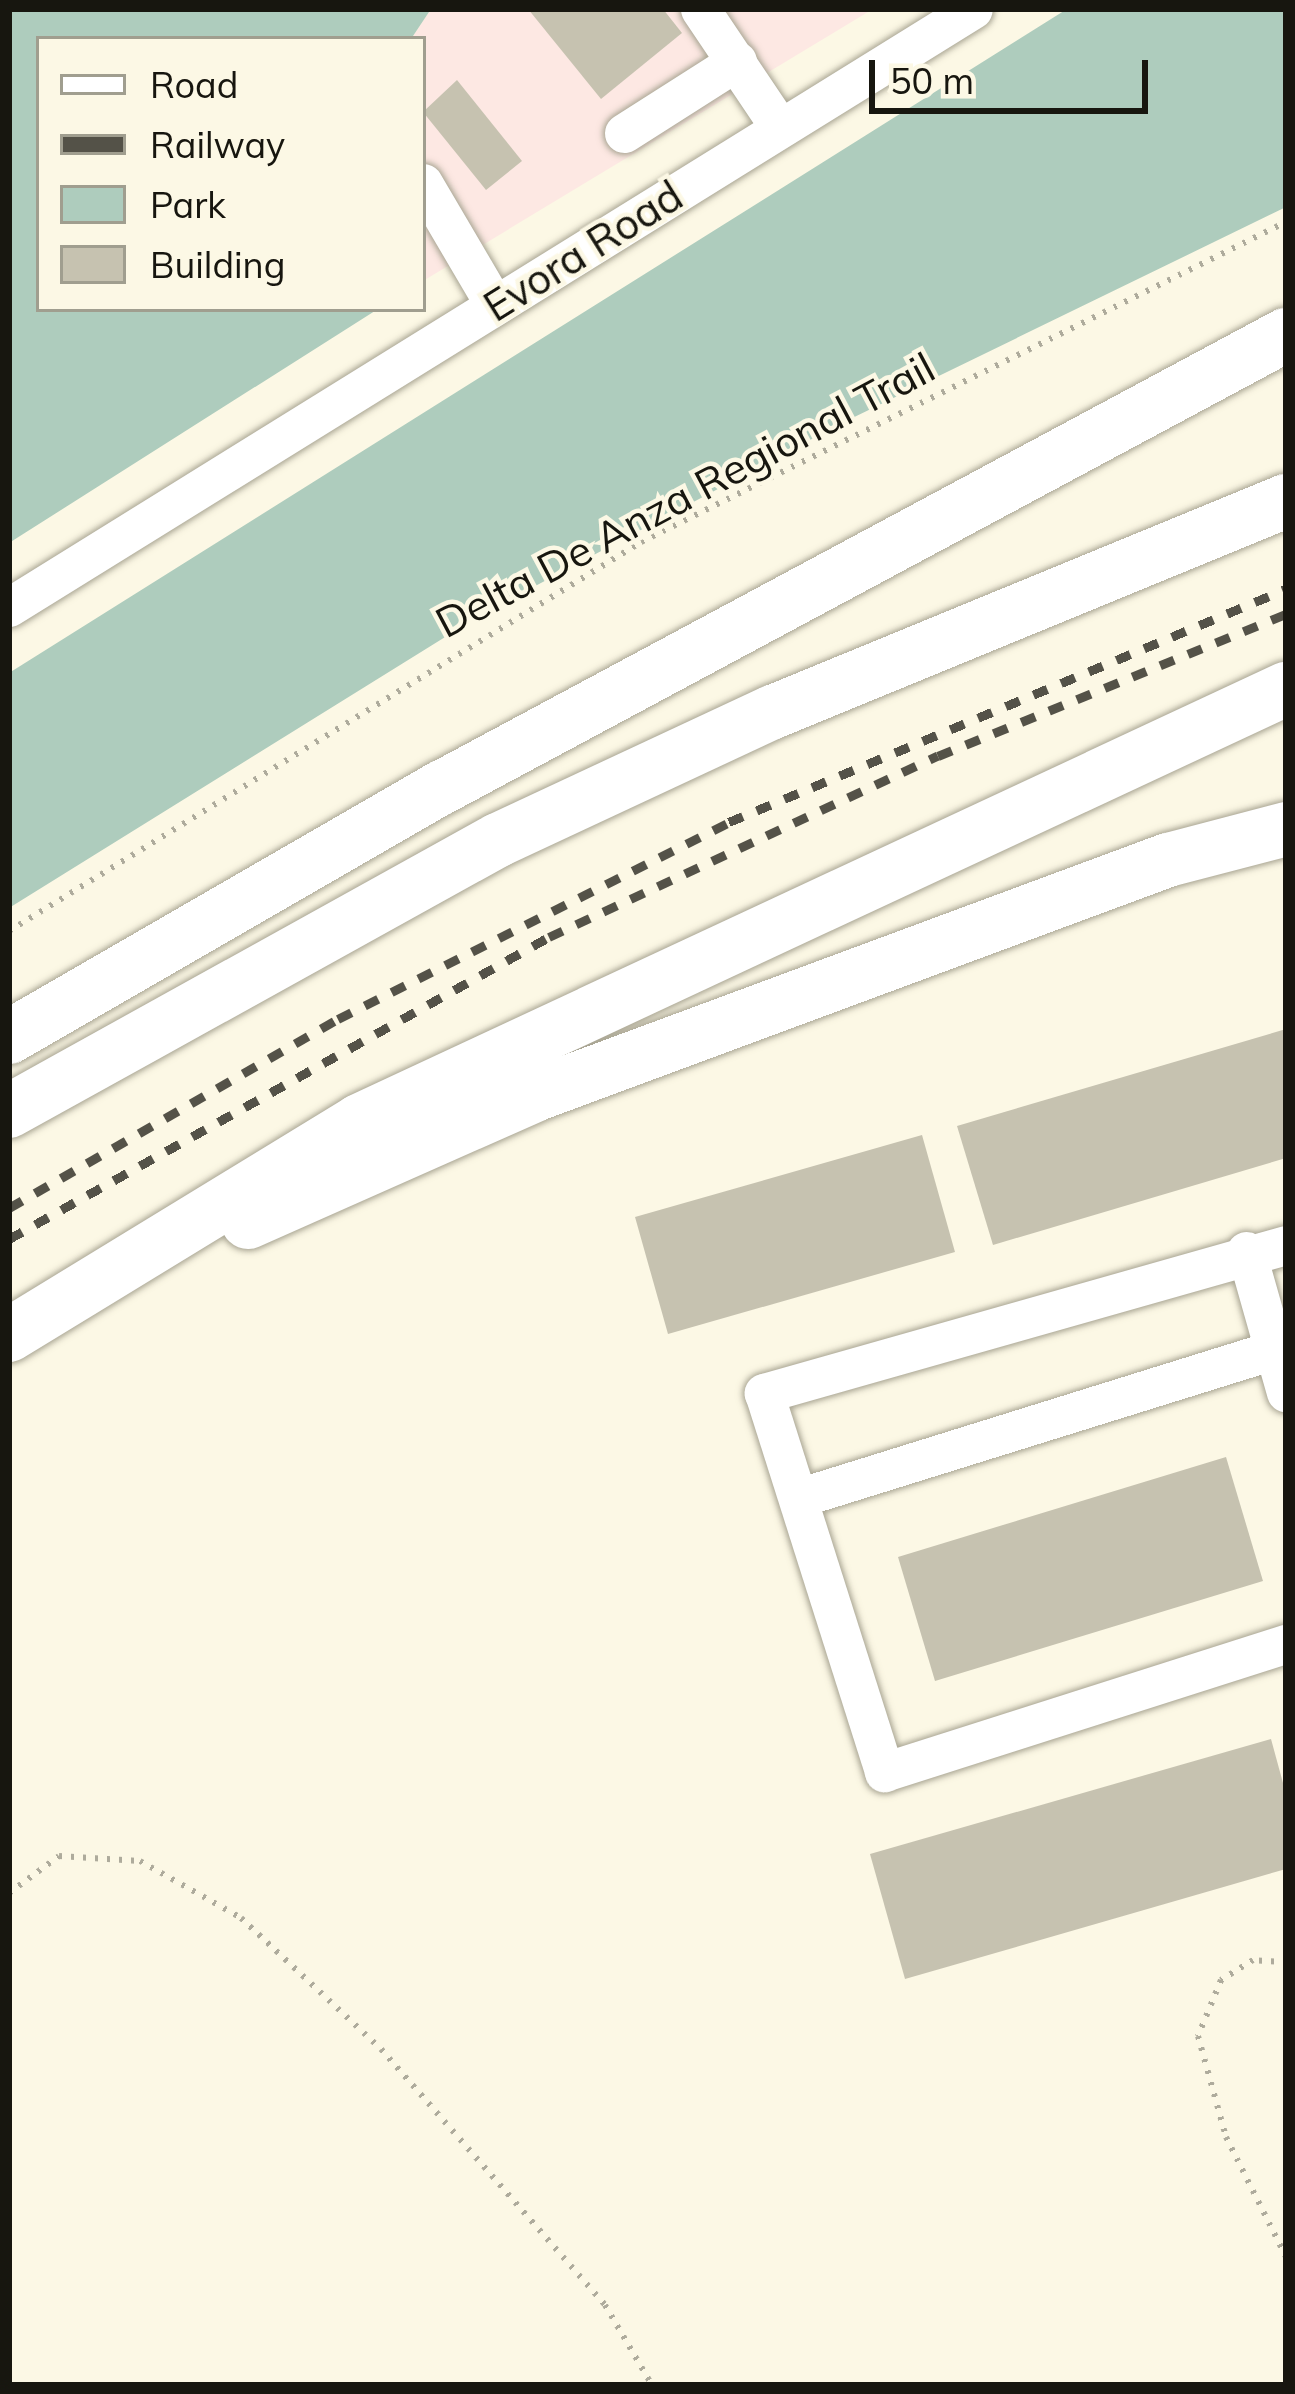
<!DOCTYPE html>
<html>
<head>
<meta charset="utf-8">
<style>
  body { margin:0 }
  #map { position:relative; width:1295px; height:2394px; overflow:hidden; background:#fcf8e5; font-family:Mulish,sans-serif }
  div>[style] { position:absolute }
  .commercial>* { inset:0; background:#fde8e3 }
  .green>* { inset:0; background:#aeccbd }
  .building>* { inset:0; background:#c6c2b0 }
  .path>* { height:6px; margin-top:-3px; transform-origin:0; background:repeating-linear-gradient(90deg,#aeab9c 0 3px,transparent 0 12px) }
  .roads { filter:drop-shadow(0 0 3px #a9a593) drop-shadow(0 0 3px #a9a593) }
  .minor>* { height:39px; margin:-19.5px; padding:0 19.5px; transform-origin:19.5px; border-radius:19.5px; background:#fff }
  .highway>* { height:54px; margin:-27px; padding:0 27px; transform-origin:27px; border-radius:27px; background:#fff }
  .rail>* { height:9px; margin-top:-4.5px; transform-origin:0; background:repeating-linear-gradient(90deg,#545248 0 15px,transparent 0 30px) }
  span { translate:-50% -50%; white-space:nowrap; text-align:center; line-height:1.15; -webkit-text-stroke:9px #fcf8e5; paint-order:stroke }
  .street-label { font-size:42px; color:#17160f }
  .frame { position:absolute; inset:0; border:12px solid #17160f; pointer-events:none }
  .legend { position:absolute; left:36px; top:36px; width:390px; height:276px; box-sizing:border-box; background:#fcf8e5; border:3px solid #a09e8f; margin:0; padding:15px 21px; list-style:none; font-size:36px; color:#17160f }
  .legend li { display:flex; align-items:center; gap:24px; height:60px }
  .legend b { width:60px; border:3px solid #a09e8f }
  .scale { position:absolute; left:869px; top:60px; width:279px; height:54px; box-sizing:border-box; border:6px solid #17160f; border-top:0; padding-left:15px; font-size:36px; line-height:42px; white-space:nowrap; color:#17160f; -webkit-text-stroke:9px #fcf8e5; paint-order:stroke }
</style>
</head>
<body>
<div id="map">
  <div class="commercial">
    <i style="clip-path:polygon(431px 9px,873px 9px,423px 281px,423px 39px,411px 39px)"></i>
  </div>
  <div class="green">
    <i style="clip-path:polygon(9px 9px,431px 9px,411px 39px,39px 39px,39px 309px,378px 309px,9px 543px)"></i>
    <i style="clip-path:polygon(1067px 9px,1286px 9px,1286px 207px,842px 423px,479px 616px,9px 908px,9px 673px)"></i>
  </div>
  <div class="building">
    <i style="clip-path:polygon(528px 9px,663px 9px,682px 33px,601px 99px)"></i>
    <i style="clip-path:polygon(457px 80px,522px 161px,486px 190px,423px 112px)"></i>
    <i style="clip-path:polygon(1286px 1029px,1286px 1158px,993px 1245px,957px 1126px)"></i>
    <i style="clip-path:polygon(922px 1135px,955px 1252px,668px 1334px,635px 1217px)"></i>
    <i style="clip-path:polygon(1226px 1457px,1263px 1581px,935px 1681px,898px 1557px)"></i>
    <i style="clip-path:polygon(1271px 1739px,1286px 1794px,1286px 1869px,905px 1979px,870px 1854px)"></i>
  </div>
  <div class="path">
    <i style="left:9px;top:931px;width:742px;rotate:-31.61deg"></i>
    <i style="left:641px;top:542px;width:720px;rotate:-26.39deg"></i>
    <i style="left:9px;top:1893px;width:62px;rotate:-36.5deg"></i>
    <i style="left:59px;top:1856px;width:81px;rotate:3.5deg"></i>
    <i style="left:140px;top:1861px;width:116px;rotate:29.4deg"></i>
    <i style="left:241px;top:1918px;width:192px;rotate:43.1deg"></i>
    <i style="left:381px;top:2049px;width:340px;rotate:48.8deg"></i>
    <i style="left:605px;top:2305px;width:93px;rotate:59.6deg"></i>
    <i style="left:1286px;top:1962px;width:33px;rotate:-177deg"></i>
    <i style="left:1253px;top:1960px;width:38px;rotate:148deg"></i>
    <i style="left:1221px;top:1980px;width:61px;rotate:112.3deg"></i>
    <i style="left:1198px;top:2036px;width:105px;rotate:74.5deg"></i>
    <i style="left:1226px;top:2137px;width:134px;rotate:63.4deg"></i>
  </div>
  <div class="roads">
    <div class="minor">
      <i style="left:700px;top:9px;width:143px;rotate:56.1deg"></i>
      <i style="left:624px;top:133px;width:134px;rotate:-32.5deg"></i>
      <i style="left:423px;top:183px;width:140px;rotate:59.6deg"></i>
      <i style="left:9px;top:607px;width:1134px;rotate:-31.81deg"></i>
      <i style="left:1286px;top:1245px;width:543px;rotate:164.17deg"></i>
      <i style="left:764px;top:1393px;width:398px;rotate:72.4deg"></i>
      <i style="left:884px;top:1772px;width:422px;rotate:-17.7deg"></i>
      <i style="left:1246px;top:1251px;width:147px;rotate:74.2deg"></i>
      <i style="left:798px;top:1498px;width:498px;rotate:-17.3deg"></i>
    </div>
    <div class="highway">
      <i style="left:9px;top:1037px;width:499px;rotate:-30deg"></i>
      <i style="left:441px;top:788px;width:959px;rotate:-28.2deg"></i>
      <i style="left:9px;top:1111px;width:559px;rotate:-28.99deg"></i>
      <i style="left:498px;top:840px;width:303px;rotate:-25deg"></i>
      <i style="left:773px;top:712px;width:555px;rotate:-22.36deg"></i>
      <i style="left:248px;top:1222px;width:313px;rotate:-23.9deg"></i>
      <i style="left:534px;top:1095px;width:676px;rotate:-20.34deg"></i>
      <i style="left:1168px;top:860px;width:122px;rotate:-14.7deg"></i>
      <i style="left:9px;top:1335px;width:410px;rotate:-31.4deg"></i>
      <i style="left:359px;top:1121px;width:1023px;rotate:-24.99deg"></i>
    </div>
  </div>
  <div class="rail">
    <i style="left:9px;top:1208px;width:379px;rotate:-29.9deg"></i>
    <i style="left:338px;top:1019px;width:438px;rotate:-26.7deg"></i>
    <i style="left:729px;top:822px;width:604px;rotate:-22.7deg"></i>
    <i style="left:9px;top:1239px;width:619px;rotate:-29.22deg"></i>
    <i style="left:549px;top:937px;width:429px;rotate:-25deg"></i>
    <i style="left:938px;top:756px;width:376px;rotate:-22.2deg"></i>
  </div>
  <div class="street-label">
    <span style="left:583px;top:251px;rotate:-32deg">Evora Road</span>
    <span style="left:685px;top:495px;rotate:-28deg">Delta De Anza Regional Trail</span>
  </div>
  <div class="frame"></div>
  <ul class="legend">
  <li><b style="height:15px;background:#fff"></b>Road</li>
  <li><b style="height:15px;background:#545248"></b>Railway</li>
  <li><b style="height:33px;background:#aeccbd"></b>Park</li>
  <li><b style="height:33px;background:#c6c2b0"></b>Building</li>
  </ul>
  <div class="scale">50 m</div>
</div>
</body>
</html>
